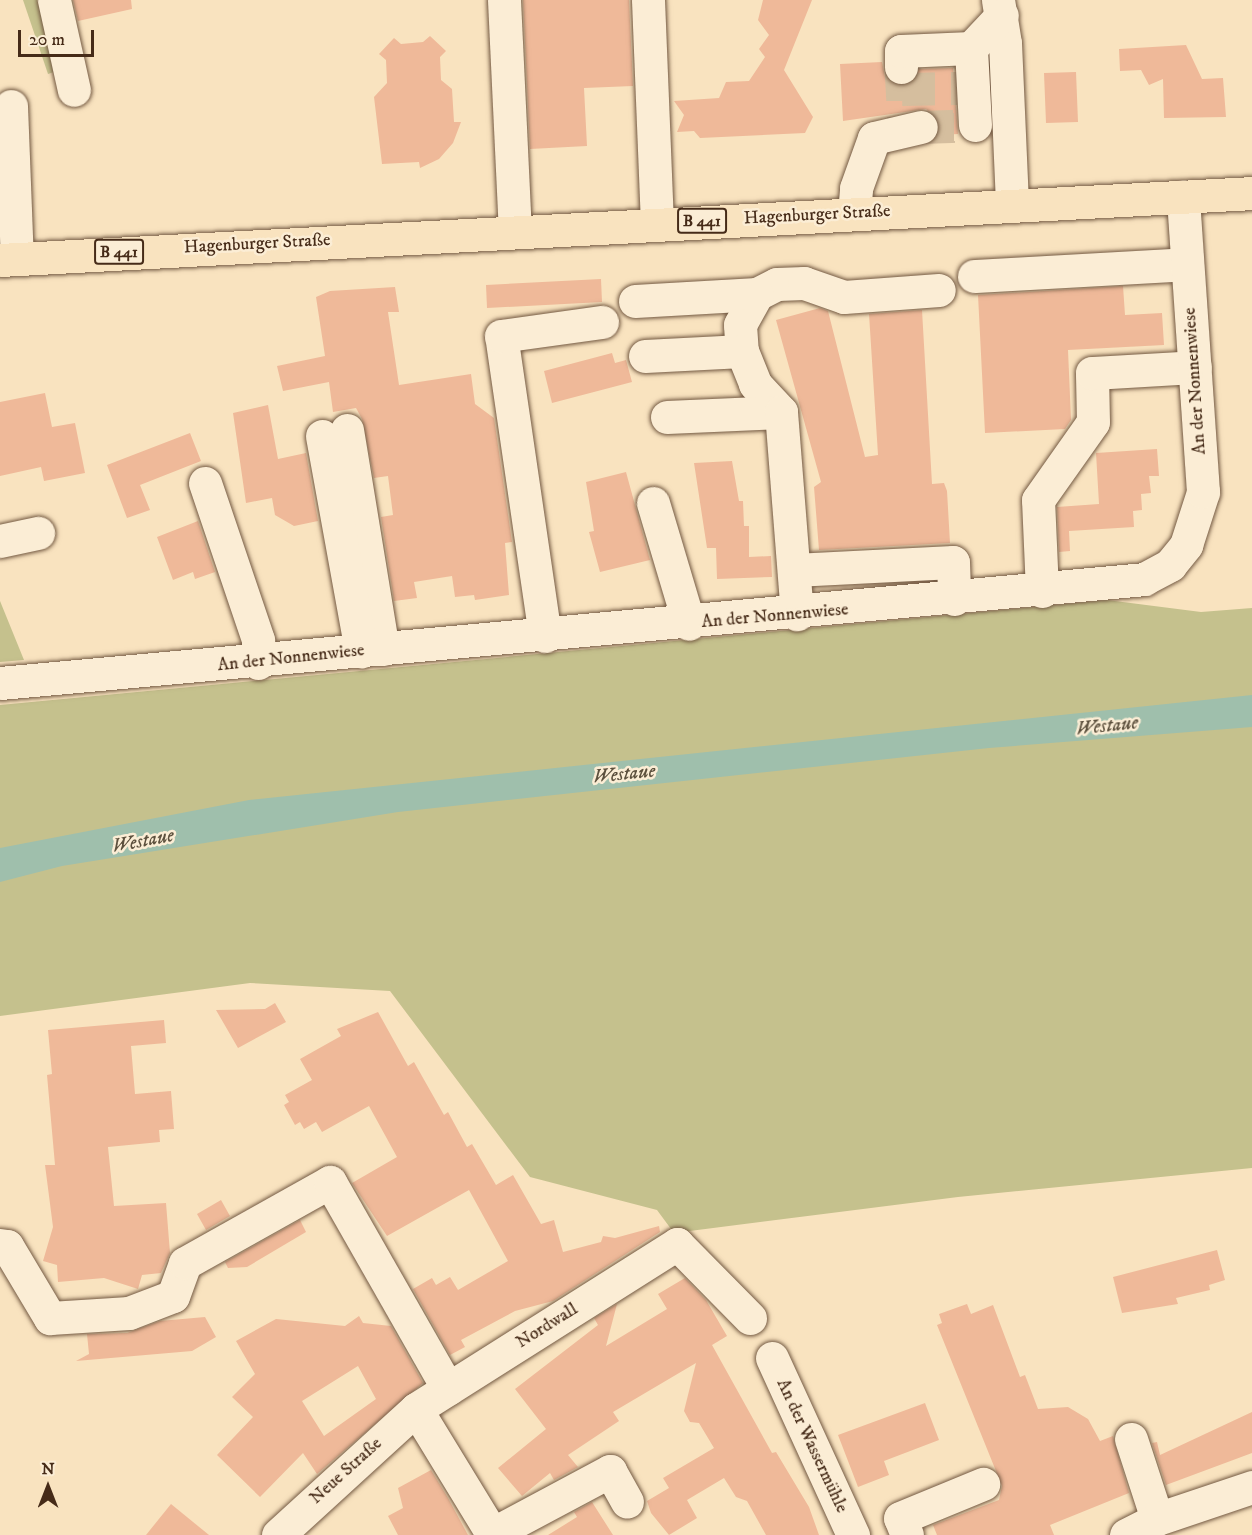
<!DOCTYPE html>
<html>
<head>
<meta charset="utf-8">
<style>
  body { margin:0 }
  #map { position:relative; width:1252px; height:1535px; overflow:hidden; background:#f9e3bf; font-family:"IM FELL DW Pica",serif }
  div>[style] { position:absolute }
  .green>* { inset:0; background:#c5c18d }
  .water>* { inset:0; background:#9fbfac }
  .building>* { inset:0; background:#efb999 }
  .minor-tunnel>* { height:33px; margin-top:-16.5px; transform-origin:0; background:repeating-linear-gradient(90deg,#d5be9e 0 33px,transparent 0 49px) }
  .roads { filter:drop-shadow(0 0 2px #735942) drop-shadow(0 0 2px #735942) }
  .minor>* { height:33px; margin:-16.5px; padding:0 16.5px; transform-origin:16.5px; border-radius:16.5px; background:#fbedd5 }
  .major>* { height:33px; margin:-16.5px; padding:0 16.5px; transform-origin:16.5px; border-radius:16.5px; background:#f9e3bf }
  span { translate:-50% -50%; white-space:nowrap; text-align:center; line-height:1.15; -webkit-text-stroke:5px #fbedd5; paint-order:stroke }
  .shield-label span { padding:2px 4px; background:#fbedd5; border:2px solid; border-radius:4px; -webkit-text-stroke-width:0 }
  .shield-label { font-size:16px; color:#462b18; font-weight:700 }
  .street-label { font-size:18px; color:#462b18 }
  .water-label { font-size:20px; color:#5c503d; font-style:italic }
  .north { position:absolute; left:18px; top:1457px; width:60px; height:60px; -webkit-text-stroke:4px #fbedd5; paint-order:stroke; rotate:0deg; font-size:16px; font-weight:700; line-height:24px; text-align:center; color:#462b18 }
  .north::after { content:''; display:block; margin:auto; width:21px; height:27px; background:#462b18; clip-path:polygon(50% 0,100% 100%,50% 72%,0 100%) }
  .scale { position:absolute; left:18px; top:30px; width:76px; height:27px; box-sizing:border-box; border:3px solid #462b18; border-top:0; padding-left:8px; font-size:18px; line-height:21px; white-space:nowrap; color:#462b18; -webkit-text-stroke:4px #fbedd5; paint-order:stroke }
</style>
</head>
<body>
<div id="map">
  <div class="green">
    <i style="clip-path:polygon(23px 0,42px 0,57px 71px,48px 74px)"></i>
    <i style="clip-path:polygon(1107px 600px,1201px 612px,1252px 608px,1252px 1168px,958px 1197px,674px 1233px,657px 1210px,530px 1177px,390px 991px,250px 983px,0 1016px,0 705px)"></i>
    <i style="clip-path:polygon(0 601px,24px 660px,0 662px)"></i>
  </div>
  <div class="water">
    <i style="clip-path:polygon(1252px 695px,1252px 727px,989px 748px,398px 812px,62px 866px,0 882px,0 848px,249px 800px)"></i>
  </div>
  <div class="building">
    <i style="clip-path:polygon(73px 0,131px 0,132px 9px,78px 21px)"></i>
    <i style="clip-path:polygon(523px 0,629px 0,633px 86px,584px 88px,587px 146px,530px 149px)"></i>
    <i style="clip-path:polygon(763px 0,812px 0,784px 70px,813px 117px,805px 133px,700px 138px,694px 131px,677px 132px,684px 115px,674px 101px,719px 98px,726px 82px,749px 81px,765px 57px,759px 49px,769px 35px,758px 20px)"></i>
    <i style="clip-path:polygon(430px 36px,446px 51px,440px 57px,441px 80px,452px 89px,454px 122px,461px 122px,453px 143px,439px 159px,420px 168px,419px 162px,382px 164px,374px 97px,387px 83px,386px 60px,379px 54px,394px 38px,401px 44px,423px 42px)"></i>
    <i style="clip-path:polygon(1186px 45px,1202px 79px,1223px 78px,1226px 117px,1164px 118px,1163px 79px,1149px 85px,1141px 70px,1120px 71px,1119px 49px)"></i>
    <i style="clip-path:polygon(882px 62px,885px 77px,900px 86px,911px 83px,919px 69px,953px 68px,958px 134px,937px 135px,939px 122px,926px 109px,843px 121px,840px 64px)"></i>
    <i style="clip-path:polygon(1076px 72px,1078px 122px,1046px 123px,1044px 73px)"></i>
    <i style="clip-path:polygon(601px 279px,602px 302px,487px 308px,486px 285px)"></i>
    <i style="clip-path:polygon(1123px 286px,1125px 315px,1162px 313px,1164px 345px,1068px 350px,1071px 420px,1065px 429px,985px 433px,978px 295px)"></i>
    <i style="clip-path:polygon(395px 287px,399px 312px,388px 312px,399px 385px,471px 374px,475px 404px,494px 418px,512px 542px,505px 543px,509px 595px,475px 600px,474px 595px,455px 597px,452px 576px,414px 582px,417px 598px,394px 601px,381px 517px,393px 515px,388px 476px,374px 478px,362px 419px,356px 408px,333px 412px,329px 382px,283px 391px,277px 366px,325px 356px,316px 297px,330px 291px)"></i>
    <i style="clip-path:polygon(820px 308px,828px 311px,865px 457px,878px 455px,869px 314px,922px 310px,932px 484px,944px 483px,947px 491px,950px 543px,819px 550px,814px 487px,821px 482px,776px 320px)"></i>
    <i style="clip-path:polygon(612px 353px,615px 363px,626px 360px,632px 382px,552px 403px,544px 371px)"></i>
    <i style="clip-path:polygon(45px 393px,52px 427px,75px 423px,85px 473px,44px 481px,41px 467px,0 476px,0 402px)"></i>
    <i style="clip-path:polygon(268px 405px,278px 459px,306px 453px,318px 521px,294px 526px,275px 515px,272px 498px,246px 503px,233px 413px)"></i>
    <i style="clip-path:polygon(190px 433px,201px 461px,140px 485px,150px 510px,127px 518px,107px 465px)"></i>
    <i style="clip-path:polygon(1157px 449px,1159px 476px,1149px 476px,1151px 493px,1141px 494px,1142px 510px,1133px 511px,1134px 527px,1069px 531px,1070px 551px,1059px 552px,1057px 507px,1099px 504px,1096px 453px)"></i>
    <i style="clip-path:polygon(732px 461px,739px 501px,743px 501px,744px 526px,749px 526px,749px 557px,771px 556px,772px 577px,717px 579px,716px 548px,707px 548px,694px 463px)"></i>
    <i style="clip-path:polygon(626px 472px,650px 560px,600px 572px,589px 532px,594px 531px,586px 482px)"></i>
    <i style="clip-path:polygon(198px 521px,215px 572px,195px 579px,193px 572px,173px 580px,157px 537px)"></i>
    <i style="clip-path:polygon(275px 1003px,286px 1022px,238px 1048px,216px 1010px,265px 1009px)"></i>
    <i style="clip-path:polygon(378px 1012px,408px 1066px,414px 1062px,444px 1115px,448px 1112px,467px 1147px,472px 1144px,496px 1185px,513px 1175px,541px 1224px,554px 1220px,563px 1252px,601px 1242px,603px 1236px,615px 1238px,659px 1226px,660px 1232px,553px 1301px,515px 1311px,461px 1340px,465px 1347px,450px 1355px,413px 1289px,432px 1278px,436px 1285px,450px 1277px,458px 1290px,508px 1261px,469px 1190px,387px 1236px,352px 1183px,397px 1157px,369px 1106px,322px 1132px,316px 1122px,304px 1129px,300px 1122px,295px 1125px,284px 1105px,289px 1102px,285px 1095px,312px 1080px,300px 1059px,341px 1036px,337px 1029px)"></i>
    <i style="clip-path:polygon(164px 1020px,166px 1043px,131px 1046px,135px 1094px,171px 1091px,174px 1129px,159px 1130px,160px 1142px,108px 1147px,114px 1206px,166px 1203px,170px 1253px,161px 1273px,142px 1275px,138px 1289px,104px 1278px,58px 1282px,57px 1265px,43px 1261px,53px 1227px,45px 1165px,55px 1165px,47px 1075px,52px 1074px,48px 1030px)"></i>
    <i style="clip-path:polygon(221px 1200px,230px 1216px,206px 1230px,197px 1214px)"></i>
    <i style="clip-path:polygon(300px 1220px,306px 1232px,247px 1267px,228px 1268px,225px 1262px)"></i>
    <i style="clip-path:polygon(1217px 1250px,1225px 1280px,1209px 1285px,1210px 1290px,1176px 1298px,1178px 1304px,1122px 1313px,1113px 1277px)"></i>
    <i style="clip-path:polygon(685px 1278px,706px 1300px,727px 1336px,712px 1345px,772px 1453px,776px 1452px,809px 1507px,819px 1535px,766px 1535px,747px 1501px,736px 1497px,724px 1478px,687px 1500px,697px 1518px,669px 1535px,651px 1513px,647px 1501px,669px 1488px,663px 1478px,714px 1448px,699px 1423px,690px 1422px,684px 1411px,696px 1363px,613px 1412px,619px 1421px,568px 1455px,578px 1467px,554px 1480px,550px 1473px,522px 1496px,498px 1468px,546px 1429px,515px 1389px,598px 1325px,594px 1318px,617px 1304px,606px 1346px,667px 1309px,658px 1294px)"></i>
    <i style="clip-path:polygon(967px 1304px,971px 1314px,993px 1305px,1020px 1377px,1025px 1375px,1038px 1409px,1068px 1407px,1088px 1419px,1100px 1441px,1113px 1436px,1129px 1493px,1050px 1525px,1054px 1535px,937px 1535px,933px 1525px,999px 1500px,1002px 1486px,937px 1325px,942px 1323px,939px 1314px)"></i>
    <i style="clip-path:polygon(evenodd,359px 1316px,363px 1323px,391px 1326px,423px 1383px,317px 1474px,303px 1453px,260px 1497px,217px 1455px,253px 1417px,232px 1397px,255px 1374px,236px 1341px,276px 1319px,345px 1326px,359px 1316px,358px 1366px,376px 1399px,324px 1436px,302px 1401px,358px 1366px)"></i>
    <i style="clip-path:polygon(205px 1317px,216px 1337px,192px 1351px,76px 1361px,89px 1354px,87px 1334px,127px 1333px,160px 1321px)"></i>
    <i style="clip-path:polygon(925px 1403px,939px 1440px,884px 1461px,889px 1475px,858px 1487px,838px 1435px)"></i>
    <i style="clip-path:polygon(1252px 1412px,1252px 1453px,1166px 1485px,1152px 1443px,1157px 1442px,1160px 1455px)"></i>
    <i style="clip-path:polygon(431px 1470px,448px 1498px,468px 1535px,398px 1535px,388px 1516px,403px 1508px,398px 1488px)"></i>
    <i style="clip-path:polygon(592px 1502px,613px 1535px,548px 1535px,577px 1517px,574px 1512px)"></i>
    <i style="clip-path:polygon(171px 1504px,209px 1535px,146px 1535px)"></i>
  </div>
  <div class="minor-tunnel">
    <i style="left:901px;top:67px;width:56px;rotate:86.9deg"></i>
    <i style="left:902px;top:89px;width:55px;rotate:-1deg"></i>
    <i style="left:921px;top:127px;width:38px;rotate:-2deg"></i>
  </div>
  <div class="roads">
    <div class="minor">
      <i style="left:54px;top:0;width:92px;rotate:77.5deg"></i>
      <i style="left:504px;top:0;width:231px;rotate:87.3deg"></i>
      <i style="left:648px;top:0;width:224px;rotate:87.7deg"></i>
      <i style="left:998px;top:0;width:44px;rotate:80.8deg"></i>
      <i style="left:1005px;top:43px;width:163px;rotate:87.5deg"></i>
      <i style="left:901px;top:67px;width:16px;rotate:-90deg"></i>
      <i style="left:901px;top:51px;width:70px;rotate:-2.5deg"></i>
      <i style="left:11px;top:106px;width:153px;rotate:87.8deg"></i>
      <i style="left:975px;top:125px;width:77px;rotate:-93deg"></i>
      <i style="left:971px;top:48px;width:45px;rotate:-46.8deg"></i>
      <i style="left:854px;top:213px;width:25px;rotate:-85deg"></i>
      <i style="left:856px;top:188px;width:53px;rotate:-70.2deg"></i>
      <i style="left:874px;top:138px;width:48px;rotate:-13.2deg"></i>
      <i style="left:974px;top:276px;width:213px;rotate:-3.2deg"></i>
      <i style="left:757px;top:294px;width:22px;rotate:-27deg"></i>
      <i style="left:777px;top:284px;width:27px;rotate:-2deg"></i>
      <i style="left:804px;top:283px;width:42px;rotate:19.3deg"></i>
      <i style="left:844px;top:297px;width:95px;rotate:-4.2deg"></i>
      <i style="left:635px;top:301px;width:122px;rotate:-3.3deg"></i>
      <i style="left:757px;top:294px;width:35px;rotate:119deg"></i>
      <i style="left:740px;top:325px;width:26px;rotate:86deg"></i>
      <i style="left:645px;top:356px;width:97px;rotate:-3deg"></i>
      <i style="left:742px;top:351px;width:35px;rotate:68deg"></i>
      <i style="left:755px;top:384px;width:38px;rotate:47deg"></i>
      <i style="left:667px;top:417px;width:114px;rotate:-2.5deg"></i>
      <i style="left:781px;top:412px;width:203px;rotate:85.5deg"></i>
      <i style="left:347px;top:430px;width:222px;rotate:80.7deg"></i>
      <i style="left:322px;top:436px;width:219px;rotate:79.7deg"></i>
      <i style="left:205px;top:483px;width:166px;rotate:71.3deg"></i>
      <i style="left:258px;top:640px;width:23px;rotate:90deg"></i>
      <i style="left:653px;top:503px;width:126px;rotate:73.4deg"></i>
      <i style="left:0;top:541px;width:39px;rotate:-12deg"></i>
      <i style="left:794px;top:570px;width:159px;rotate:-2.9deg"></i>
      <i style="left:953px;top:562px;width:37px;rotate:88deg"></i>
      <i style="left:1042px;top:591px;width:91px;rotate:-92.5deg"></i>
      <i style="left:1038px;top:500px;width:95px;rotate:-54.8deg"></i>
      <i style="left:1093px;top:422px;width:49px;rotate:-91.2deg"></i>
      <i style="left:1092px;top:373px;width:103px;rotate:-3.3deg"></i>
      <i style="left:545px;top:636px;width:303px;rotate:-98.3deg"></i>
      <i style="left:501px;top:336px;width:102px;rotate:-7.9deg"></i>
      <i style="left:0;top:683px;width:1149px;rotate:-5.19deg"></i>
      <i style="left:1144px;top:579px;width:30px;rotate:-28deg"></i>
      <i style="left:1170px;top:565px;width:26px;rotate:-51deg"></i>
      <i style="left:1186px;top:545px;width:56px;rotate:-72.2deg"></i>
      <i style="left:1203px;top:492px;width:296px;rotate:-93.9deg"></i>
      <i style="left:0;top:1245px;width:7px;rotate:8deg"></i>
      <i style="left:7px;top:1246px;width:84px;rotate:59.2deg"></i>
      <i style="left:50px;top:1318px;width:79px;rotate:-3.6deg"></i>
      <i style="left:129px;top:1313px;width:47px;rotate:-21.1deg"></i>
      <i style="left:173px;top:1296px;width:35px;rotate:-70deg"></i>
      <i style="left:185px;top:1263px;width:166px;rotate:-29.2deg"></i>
      <i style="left:330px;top:1182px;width:238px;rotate:60.3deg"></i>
      <i style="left:772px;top:1358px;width:195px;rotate:65.4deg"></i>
      <i style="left:416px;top:1409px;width:148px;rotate:58.6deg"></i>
      <i style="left:1131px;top:1439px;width:84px;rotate:72deg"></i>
      <i style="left:492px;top:1534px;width:134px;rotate:-28.1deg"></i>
      <i style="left:610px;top:1471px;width:35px;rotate:61deg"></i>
      <i style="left:278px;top:1535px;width:187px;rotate:-42.4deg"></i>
      <i style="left:416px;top:1409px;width:309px;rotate:-32.3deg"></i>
      <i style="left:677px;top:1244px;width:104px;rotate:45.4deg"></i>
      <i style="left:907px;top:1535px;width:18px;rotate:-112deg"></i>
      <i style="left:900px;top:1518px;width:90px;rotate:-22.3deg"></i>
      <i style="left:1126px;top:1535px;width:35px;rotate:-27deg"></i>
      <i style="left:1157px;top:1519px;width:100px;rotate:-18.6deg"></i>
    </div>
    <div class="major">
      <i style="left:0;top:260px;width:1254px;rotate:-3.06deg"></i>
    </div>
  </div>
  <div class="shield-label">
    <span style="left:702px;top:221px">B 441</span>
    <span style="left:119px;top:252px">B 441</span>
  </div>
  <div class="street-label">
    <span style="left:817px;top:215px;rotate:-3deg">Hagenburger Straße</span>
    <span style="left:257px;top:244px;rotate:-3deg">Hagenburger Straße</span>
    <span style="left:1195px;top:381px;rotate:-94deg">An der Nonnenwiese</span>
    <span style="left:775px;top:616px;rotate:-5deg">An der Nonnenwiese</span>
    <span style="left:291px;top:658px;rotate:-6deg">An der Nonnenwiese</span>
    <span style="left:547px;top:1326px;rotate:-32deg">Nordwall</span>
    <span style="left:812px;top:1446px;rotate:65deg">An der Wassermühle</span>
    <span style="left:346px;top:1471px;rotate:-42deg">Neue Straße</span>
  </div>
  <div class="water-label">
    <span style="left:1107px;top:726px;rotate:-6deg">Westaue</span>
    <span style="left:624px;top:774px;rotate:-6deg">Westaue</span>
    <span style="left:143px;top:841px;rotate:-11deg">Westaue</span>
  </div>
  <div class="north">N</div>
  <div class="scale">20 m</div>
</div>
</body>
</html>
